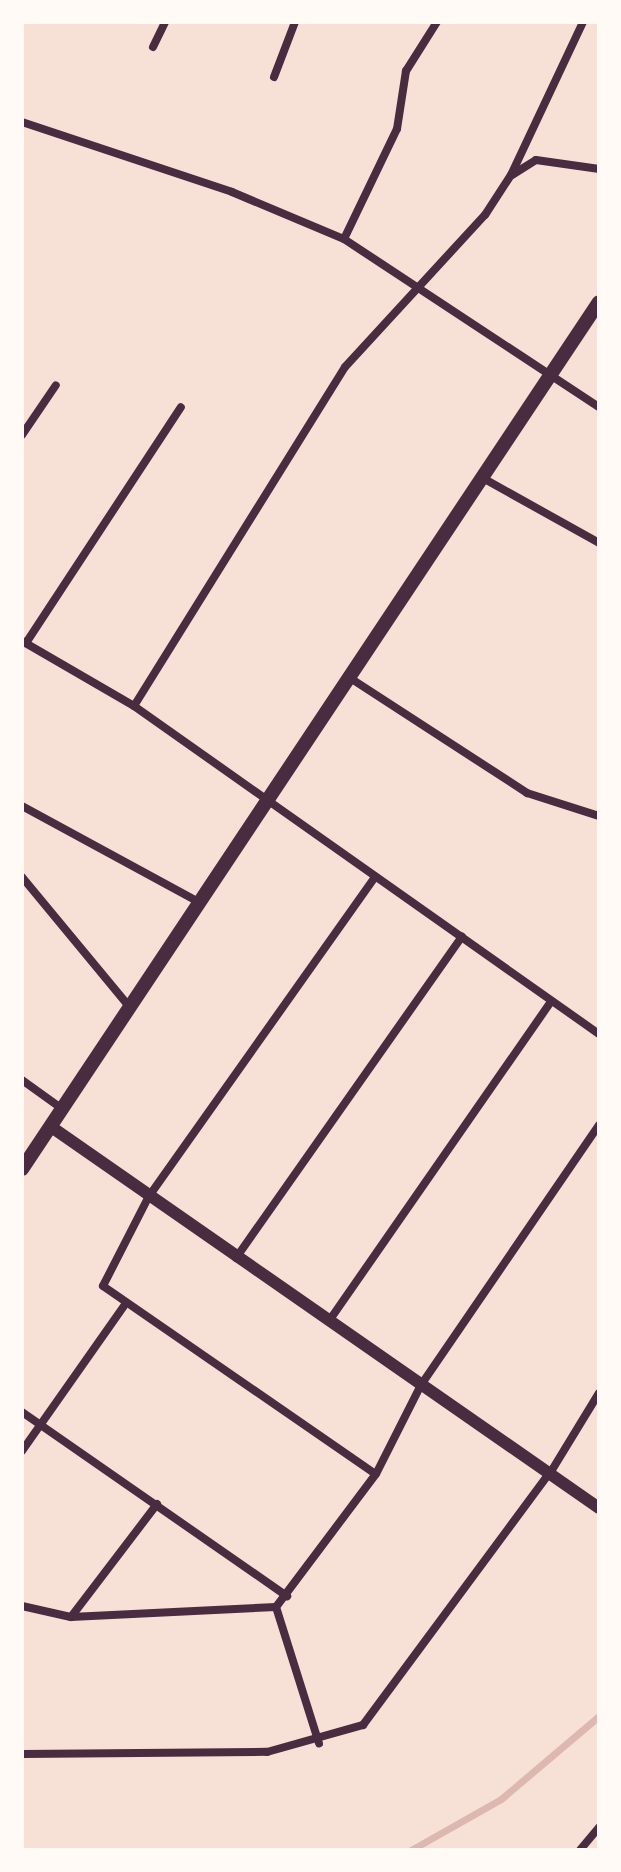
<!DOCTYPE html>
<html>
<head>
<meta charset="utf-8">
<style>
  body { margin:0 }
  #map { position:relative; width:621px; height:1872px; overflow:hidden; background:#f7e1d7; font-family:"Noto Sans",sans-serif }
  div>[style] { position:absolute }
  .stream>* { height:7px; margin:-3.5px; padding:0 3.5px; transform-origin:3.5px; border-radius:3.5px; background:#dcb8b0 }
  .minor>* { height:8px; margin:-4px; padding:0 4px; transform-origin:4px; border-radius:4px; background:#4a2c40 }
  .tertiary>* { height:12px; margin:-6px; padding:0 6px; transform-origin:6px; border-radius:6px; background:#4a2c40 }
  .secondary>* { height:14px; margin:-7px; padding:0 7px; transform-origin:7px; border-radius:7px; background:#4a2c40 }
  span { translate:-50% -50%; white-space:nowrap; text-align:center; line-height:1.15; -webkit-text-stroke:8px #fffaf5; paint-order:stroke }
  .frame { position:absolute; inset:0; border:24px solid #fffaf5; pointer-events:none }
</style>
</head>
<body>
<div id="map">
  <div class="stream">
    <i style="left:411px;top:1850px;width:103px;rotate:-29.5deg"></i>
    <i style="left:501px;top:1799px;width:128px;rotate:-40.3deg"></i>
  </div>
  <div class="minor">
    <i style="left:153px;top:47px;width:28px;rotate:-64deg"></i>
    <i style="left:274px;top:77px;width:59px;rotate:-69.1deg"></i>
    <i style="left:22px;top:122px;width:221px;rotate:18.4deg"></i>
    <i style="left:232px;top:192px;width:121px;rotate:22.8deg"></i>
    <i style="left:344px;top:239px;width:305px;rotate:33.4deg"></i>
    <i style="left:512px;top:175px;width:28px;rotate:-32deg"></i>
    <i style="left:536px;top:160px;width:64px;rotate:8.1deg"></i>
    <i style="left:344px;top:239px;width:122px;rotate:-64.3deg"></i>
    <i style="left:397px;top:129px;width:59px;rotate:-81.2deg"></i>
    <i style="left:406px;top:71px;width:58px;rotate:-57.7deg"></i>
    <i style="left:22px;top:435px;width:60px;rotate:-55.8deg"></i>
    <i style="left:481px;top:477px;width:135px;rotate:29.2deg"></i>
    <i style="left:22px;top:641px;width:129px;rotate:30.1deg"></i>
    <i style="left:134px;top:706px;width:569px;rotate:35.2deg"></i>
    <i style="left:26px;top:643px;width:282px;rotate:-56.7deg"></i>
    <i style="left:347px;top:676px;width:215px;rotate:33deg"></i>
    <i style="left:527px;top:793px;width:76px;rotate:17.7deg"></i>
    <i style="left:134px;top:706px;width:399px;rotate:-58.1deg"></i>
    <i style="left:345px;top:367px;width:207px;rotate:-47.4deg"></i>
    <i style="left:485px;top:215px;width:48px;rotate:-57deg"></i>
    <i style="left:511px;top:175px;width:169px;rotate:-64.8deg"></i>
    <i style="left:22px;top:806px;width:199px;rotate:28.5deg"></i>
    <i style="left:22px;top:877px;width:165px;rotate:50.4deg"></i>
    <i style="left:375px;top:877px;width:391px;rotate:125.3deg"></i>
    <i style="left:149px;top:1196px;width:101px;rotate:117.1deg"></i>
    <i style="left:103px;top:1286px;width:331px;rotate:34.6deg"></i>
    <i style="left:22px;top:1080px;width:48px;rotate:35.7deg"></i>
    <i style="left:236px;top:1258px;width:393px;rotate:-54.9deg"></i>
    <i style="left:329px;top:1321px;width:389px;rotate:-55.2deg"></i>
    <i style="left:22px;top:1412px;width:323px;rotate:34.8deg"></i>
    <i style="left:22px;top:1451px;width:177px;rotate:-54.9deg"></i>
    <i style="left:22px;top:1606px;width:50px;rotate:12.7deg"></i>
    <i style="left:71px;top:1617px;width:205px;rotate:-2.8deg"></i>
    <i style="left:276px;top:1607px;width:166px;rotate:-53.1deg"></i>
    <i style="left:376px;top:1474px;width:100px;rotate:-63.2deg"></i>
    <i style="left:421px;top:1385px;width:315px;rotate:-55.6deg"></i>
    <i style="left:276px;top:1607px;width:143px;rotate:72.5deg"></i>
    <i style="left:71px;top:1617px;width:142px;rotate:-52.7deg"></i>
    <i style="left:22px;top:1754px;width:245px;rotate:-0.5deg"></i>
    <i style="left:267px;top:1752px;width:100px;rotate:-15.7deg"></i>
    <i style="left:363px;top:1725px;width:317px;rotate:-53.5deg"></i>
    <i style="left:552px;top:1470px;width:90px;rotate:-58.6deg"></i>
    <i style="left:580px;top:1850px;width:30px;rotate:-50deg"></i>
  </div>
  <div class="tertiary">
    <i style="left:50px;top:1126px;width:669px;rotate:34.83deg"></i>
  </div>
  <div class="secondary">
    <i style="left:22px;top:1169px;width:1041px;rotate:-56.36deg"></i>
  </div>
  <div class="frame"></div>
</div>
</body>
</html>
